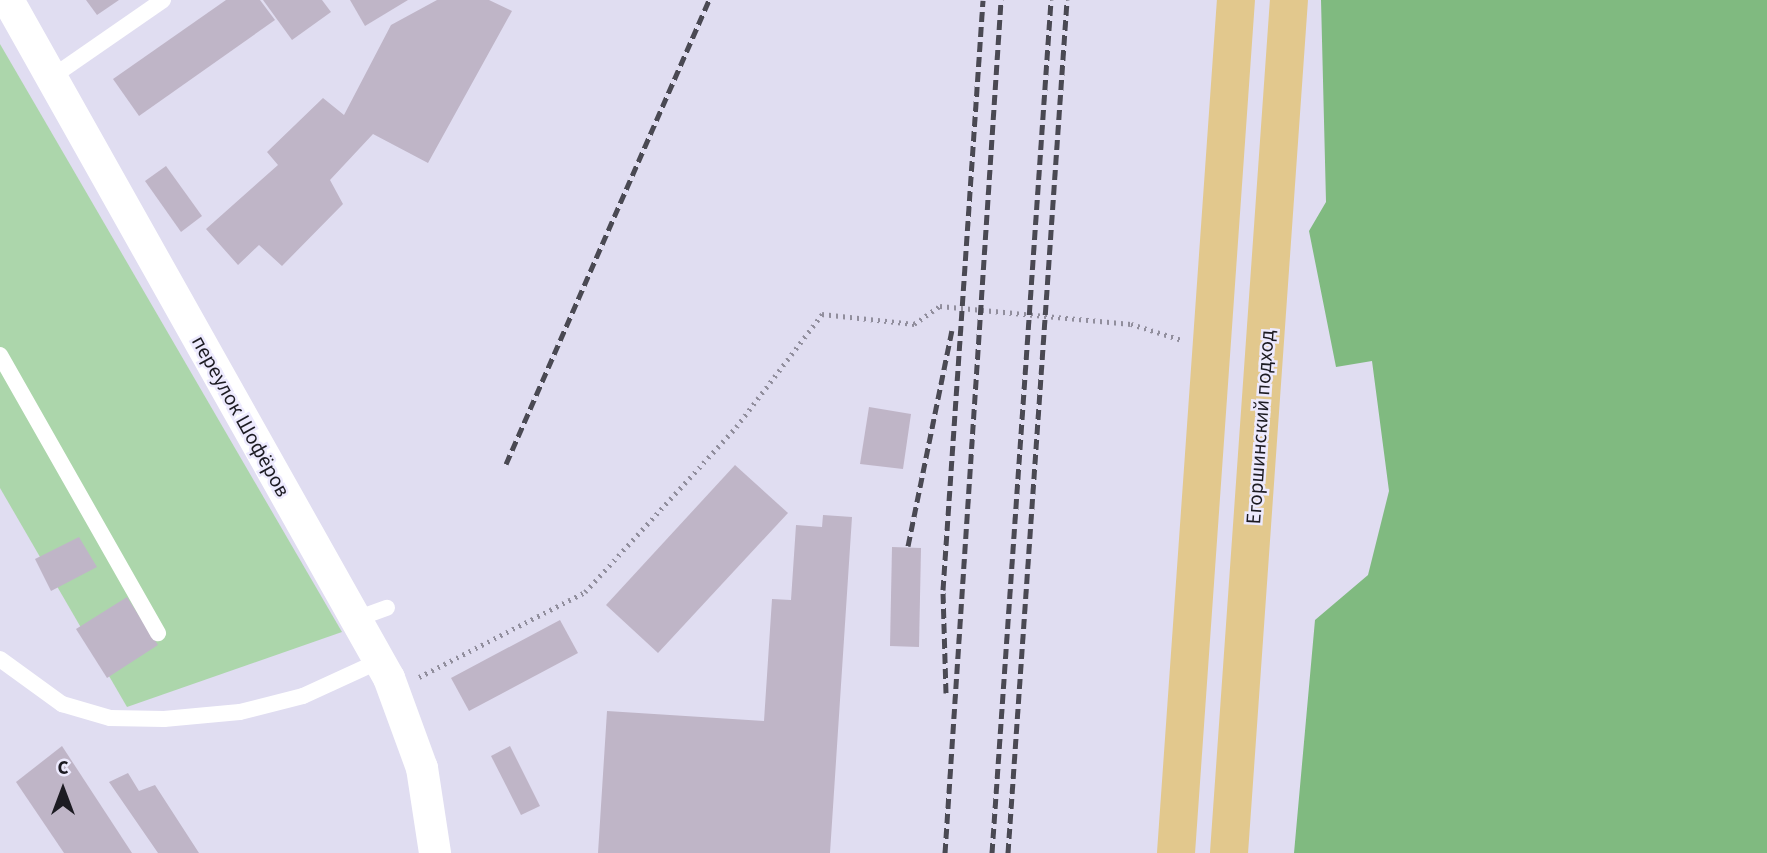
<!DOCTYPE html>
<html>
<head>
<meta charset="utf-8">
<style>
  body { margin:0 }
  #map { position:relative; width:1767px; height:853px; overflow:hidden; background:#e0ddf1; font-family:"Source Sans 3",sans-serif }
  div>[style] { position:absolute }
  .green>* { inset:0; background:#acd6ab }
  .forest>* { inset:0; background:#80ba80 }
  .building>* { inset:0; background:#bfb5c7 }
  .path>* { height:4.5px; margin-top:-2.25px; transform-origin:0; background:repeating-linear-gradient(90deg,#918e9d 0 2px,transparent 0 7px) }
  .lane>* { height:16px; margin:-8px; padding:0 8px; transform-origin:8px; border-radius:8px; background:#fff }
  .street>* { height:32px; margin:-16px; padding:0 16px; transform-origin:16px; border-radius:16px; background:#fff }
  .primary>* { height:38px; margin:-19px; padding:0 19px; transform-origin:19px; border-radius:19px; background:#e2c88d }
  .rail>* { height:5px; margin-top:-2.5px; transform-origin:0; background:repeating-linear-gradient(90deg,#4a4953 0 10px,transparent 0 15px) }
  span { translate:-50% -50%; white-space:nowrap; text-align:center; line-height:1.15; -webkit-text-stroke:5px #edeafe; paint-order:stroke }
  .street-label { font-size:21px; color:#1c1b22 }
  .north { position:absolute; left:28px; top:755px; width:70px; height:70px; -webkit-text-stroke:5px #edeafe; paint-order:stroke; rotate:0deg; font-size:19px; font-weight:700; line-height:28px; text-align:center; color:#1c1b22 }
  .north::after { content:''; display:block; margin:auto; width:24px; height:32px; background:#1c1b22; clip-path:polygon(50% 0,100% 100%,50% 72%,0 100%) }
</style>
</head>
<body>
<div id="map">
  <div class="green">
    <i style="clip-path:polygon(0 44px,342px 632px,127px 707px,0 488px)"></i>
  </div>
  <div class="forest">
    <i style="clip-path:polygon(1321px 0,1767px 0,1767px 853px,1294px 853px,1315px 620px,1368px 575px,1389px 491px,1372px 361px,1336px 367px,1309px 231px,1326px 202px)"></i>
  </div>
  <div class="building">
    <i style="clip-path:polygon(86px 0,119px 0,97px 15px)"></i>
    <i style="clip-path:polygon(226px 0,260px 0,275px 20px,139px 116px,113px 79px)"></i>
    <i style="clip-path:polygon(263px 0,322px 0,331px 12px,292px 40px)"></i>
    <i style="clip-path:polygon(350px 0,408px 0,365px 26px)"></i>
    <i style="clip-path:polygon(437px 0,489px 0,512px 11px,428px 163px,373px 134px,330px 180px,343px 204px,282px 266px,259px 245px,238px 265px,206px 229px,278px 165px,267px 152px,323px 98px,344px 115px,391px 25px)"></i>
    <i style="clip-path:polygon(166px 166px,202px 216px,181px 232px,145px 181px)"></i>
    <i style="clip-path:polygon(869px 407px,911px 414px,903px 469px,860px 464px)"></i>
    <i style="clip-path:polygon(735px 465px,788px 513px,658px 653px,606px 605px)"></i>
    <i style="clip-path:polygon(823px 515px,852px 517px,830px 853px,598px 853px,607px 711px,764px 721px,772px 599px,791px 600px,796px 525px,822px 527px)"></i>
    <i style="clip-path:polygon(79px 537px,97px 567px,51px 591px,35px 559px)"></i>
    <i style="clip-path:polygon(892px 547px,921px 548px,919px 647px,890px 646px)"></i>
    <i style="clip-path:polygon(127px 597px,158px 645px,107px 678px,76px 629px)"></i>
    <i style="clip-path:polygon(560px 620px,578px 653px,469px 711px,451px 678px)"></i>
    <i style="clip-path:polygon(62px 746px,132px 853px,64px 853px,16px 782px)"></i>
    <i style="clip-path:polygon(510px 746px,540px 806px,521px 815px,491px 756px)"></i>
    <i style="clip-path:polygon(128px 773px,139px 791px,155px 785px,199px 853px,158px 853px,109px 782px)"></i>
  </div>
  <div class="path">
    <i style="left:419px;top:677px;width:186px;rotate:-27.1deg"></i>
    <i style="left:585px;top:592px;width:224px;rotate:-47.5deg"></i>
    <i style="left:736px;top:427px;width:142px;rotate:-52.7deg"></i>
    <i style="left:822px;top:314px;width:93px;rotate:6.2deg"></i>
    <i style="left:914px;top:324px;width:32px;rotate:-35deg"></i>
    <i style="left:940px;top:306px;width:192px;rotate:5.4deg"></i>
    <i style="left:1131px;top:324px;width:53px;rotate:17.4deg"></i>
  </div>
  <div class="lane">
    <i style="left:52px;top:77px;width:135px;rotate:-34.7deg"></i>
    <i style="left:0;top:355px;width:320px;rotate:60.4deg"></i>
    <i style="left:356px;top:619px;width:33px;rotate:-20deg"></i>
    <i style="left:0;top:659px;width:77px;rotate:36deg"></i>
    <i style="left:62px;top:704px;width:50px;rotate:16.3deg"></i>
    <i style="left:110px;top:718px;width:54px;rotate:1.1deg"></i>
    <i style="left:164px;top:719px;width:76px;rotate:-5.3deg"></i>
    <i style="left:240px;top:712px;width:65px;rotate:-14.3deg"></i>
    <i style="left:303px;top:696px;width:84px;rotate:-24.7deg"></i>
  </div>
  <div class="street">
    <i style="left:8px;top:0;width:778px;rotate:60.67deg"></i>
    <i style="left:389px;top:678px;width:96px;rotate:69.9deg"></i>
    <i style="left:422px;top:768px;width:86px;rotate:81.3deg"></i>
  </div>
  <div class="primary">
    <i style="left:1176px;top:853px;width:855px;rotate:-85.98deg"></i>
    <i style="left:1229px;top:853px;width:855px;rotate:-85.98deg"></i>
  </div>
  <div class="rail">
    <i style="left:506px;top:464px;width:506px;rotate:-66.37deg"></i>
    <i style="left:908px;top:546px;width:220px;rotate:-78.5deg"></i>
    <i style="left:946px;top:693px;width:103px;rotate:-91.7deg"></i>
    <i style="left:943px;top:590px;width:591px;rotate:-86.12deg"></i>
    <i style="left:945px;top:853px;width:855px;rotate:-86.24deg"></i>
    <i style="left:992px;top:853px;width:855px;rotate:-86.04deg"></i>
    <i style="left:1008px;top:853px;width:855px;rotate:-86.04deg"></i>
  </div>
  <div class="street-label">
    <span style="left:241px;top:416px;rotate:61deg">переулок Шофёров</span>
    <span style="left:1260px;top:427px;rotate:-86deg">Егоршинский подход</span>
  </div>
  <div class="north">С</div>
</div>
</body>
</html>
